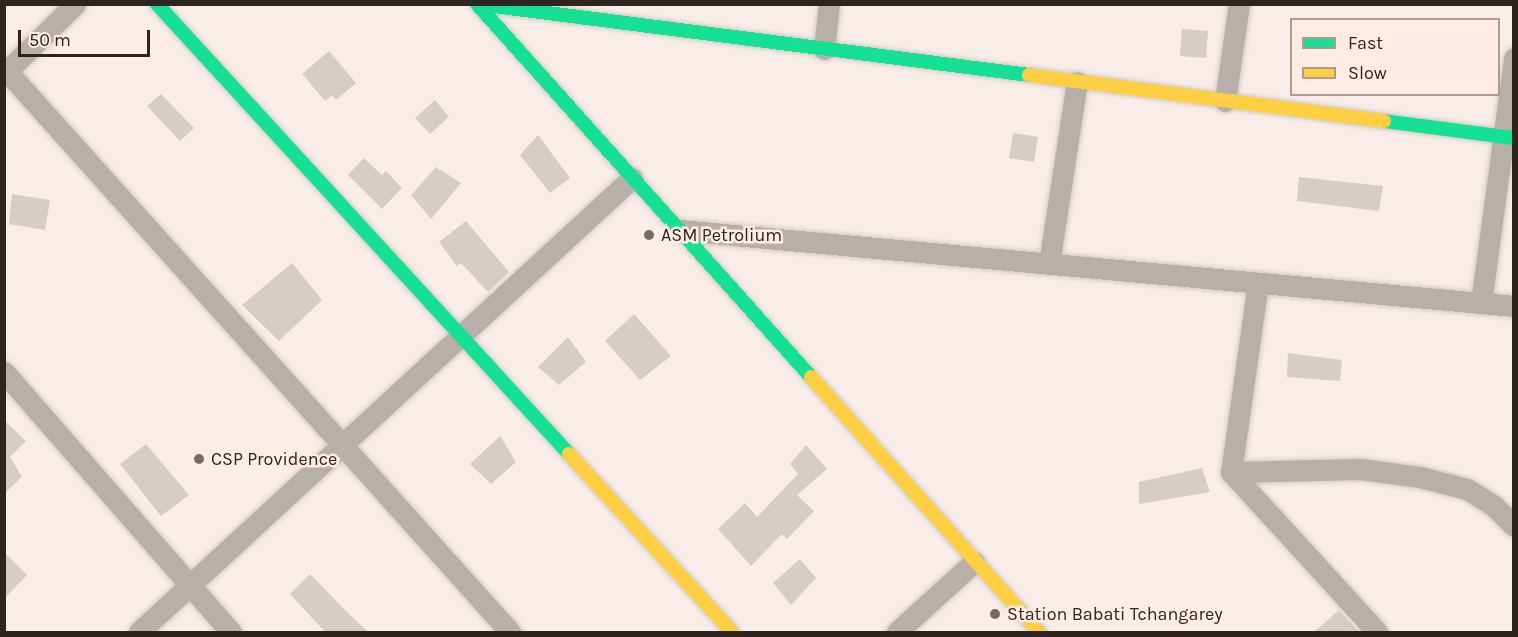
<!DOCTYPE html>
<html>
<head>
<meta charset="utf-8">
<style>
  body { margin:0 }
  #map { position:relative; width:1518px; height:637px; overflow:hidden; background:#f8ede8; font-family:Karla,sans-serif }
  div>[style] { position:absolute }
  .building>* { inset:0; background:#d6cdc8 }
  .roads { filter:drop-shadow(0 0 2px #d2cac6) drop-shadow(0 0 2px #d2cac6) }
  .street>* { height:21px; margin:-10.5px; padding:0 10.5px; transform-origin:10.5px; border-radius:10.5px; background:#b7afaa }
  .fast>* { height:14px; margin:-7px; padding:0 7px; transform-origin:7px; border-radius:7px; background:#16e098 }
  .slow>* { height:14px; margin:-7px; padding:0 7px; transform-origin:7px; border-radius:7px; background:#ffcf43 }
  .dots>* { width:16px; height:16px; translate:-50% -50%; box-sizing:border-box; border:3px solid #ffebe1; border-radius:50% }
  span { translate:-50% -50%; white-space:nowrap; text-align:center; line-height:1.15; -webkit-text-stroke:5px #ffebe1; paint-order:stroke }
  .poi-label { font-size:18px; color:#2e2520 }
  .left { translate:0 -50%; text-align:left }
  .frame { position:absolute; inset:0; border:6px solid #2e2520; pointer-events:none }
  .legend { position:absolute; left:1290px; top:18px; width:210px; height:78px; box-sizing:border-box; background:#ffebe1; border:2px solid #ab9c94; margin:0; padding:8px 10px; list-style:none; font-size:18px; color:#2e2520 }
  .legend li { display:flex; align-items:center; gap:12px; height:30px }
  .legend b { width:30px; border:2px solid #ab9c94 }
  .scale { position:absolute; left:18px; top:30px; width:132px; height:27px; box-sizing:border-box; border:3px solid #2e2520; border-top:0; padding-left:8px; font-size:18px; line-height:21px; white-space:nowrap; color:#2e2520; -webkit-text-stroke:4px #ffebe1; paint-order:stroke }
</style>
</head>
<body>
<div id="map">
  <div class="building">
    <i style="clip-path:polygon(1182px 29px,1208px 31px,1206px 58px,1180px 56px)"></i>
    <i style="clip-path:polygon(329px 51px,356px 83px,336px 100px,332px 95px,325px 101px,302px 74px)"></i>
    <i style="clip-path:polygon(161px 94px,194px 128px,180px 141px,147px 106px)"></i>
    <i style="clip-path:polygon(435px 100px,449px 117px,430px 134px,415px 118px)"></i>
    <i style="clip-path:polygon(1013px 133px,1038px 137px,1034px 162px,1009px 158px)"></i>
    <i style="clip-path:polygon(538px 135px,570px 178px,550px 193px,520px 155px)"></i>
    <i style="clip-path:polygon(364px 158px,382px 175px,386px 171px,402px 188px,382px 209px,348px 175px)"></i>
    <i style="clip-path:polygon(436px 167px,461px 183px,431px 219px,411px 195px)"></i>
    <i style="clip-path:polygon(1299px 177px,1383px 186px,1379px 211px,1297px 201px)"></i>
    <i style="clip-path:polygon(12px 194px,50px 200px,45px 230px,9px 224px)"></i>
    <i style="clip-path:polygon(466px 221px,509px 272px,488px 292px,461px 263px,457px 266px,439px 242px)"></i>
    <i style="clip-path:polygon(292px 263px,322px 300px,279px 341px,242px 305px)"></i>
    <i style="clip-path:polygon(634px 314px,671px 356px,640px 380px,605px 341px)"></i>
    <i style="clip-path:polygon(568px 337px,586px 362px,559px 385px,538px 367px)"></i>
    <i style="clip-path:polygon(1288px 353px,1342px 360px,1340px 381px,1287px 377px)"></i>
    <i style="clip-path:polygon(4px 420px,26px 441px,10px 457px,22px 477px,4px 494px)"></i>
    <i style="clip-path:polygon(500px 436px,516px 462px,491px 484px,470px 464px)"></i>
    <i style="clip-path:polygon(146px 444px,189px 495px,161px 516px,120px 464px)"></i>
    <i style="clip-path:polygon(806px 445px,827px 469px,797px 495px,814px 511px,787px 539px,782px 534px,751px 566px,718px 529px,745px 503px,757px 517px,798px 474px,790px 464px)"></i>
    <i style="clip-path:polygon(1202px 468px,1210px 492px,1139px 504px,1139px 482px)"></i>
    <i style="clip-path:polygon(4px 552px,27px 575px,4px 599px)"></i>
    <i style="clip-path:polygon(800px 559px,816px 578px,791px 605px,773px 583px)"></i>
    <i style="clip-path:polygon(310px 574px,346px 611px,369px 633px,326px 633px,290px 594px)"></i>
    <i style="clip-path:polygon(1339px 610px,1360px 633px,1313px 633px)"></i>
  </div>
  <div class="roads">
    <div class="street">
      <i style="left:824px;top:49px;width:45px;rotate:-83.7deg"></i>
      <i style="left:4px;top:68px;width:758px;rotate:48.1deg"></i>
      <i style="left:4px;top:74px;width:100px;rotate:-44.6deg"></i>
      <i style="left:1225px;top:101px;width:98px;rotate:-81.8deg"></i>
      <i style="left:679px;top:230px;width:838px;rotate:5.2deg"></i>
      <i style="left:1049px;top:264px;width:184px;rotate:-81.3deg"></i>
      <i style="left:1258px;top:283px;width:191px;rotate:98.1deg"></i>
      <i style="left:1231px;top:472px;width:217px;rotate:47.6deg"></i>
      <i style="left:1481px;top:303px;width:247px;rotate:-82.3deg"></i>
      <i style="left:4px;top:372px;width:345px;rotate:48.9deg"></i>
      <i style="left:1231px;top:472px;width:130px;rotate:-1.3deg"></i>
      <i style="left:1361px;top:469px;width:60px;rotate:7.7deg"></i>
      <i style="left:1420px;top:477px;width:49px;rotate:14.3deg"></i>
      <i style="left:1467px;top:489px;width:32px;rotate:32deg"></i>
      <i style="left:1494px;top:506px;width:28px;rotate:45deg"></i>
      <i style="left:139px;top:632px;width:670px;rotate:-42.64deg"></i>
      <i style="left:897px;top:632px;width:104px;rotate:-42.3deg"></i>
    </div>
    <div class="fast">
      <i style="left:157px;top:4px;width:610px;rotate:47.52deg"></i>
      <i style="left:477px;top:4px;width:501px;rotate:48.16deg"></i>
      <i style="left:478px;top:4px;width:556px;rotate:7.34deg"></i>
      <i style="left:1384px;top:121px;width:131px;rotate:7.5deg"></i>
    </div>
    <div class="slow">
      <i style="left:1029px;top:75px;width:358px;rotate:7.4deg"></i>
      <i style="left:811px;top:377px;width:342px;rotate:48.2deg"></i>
      <i style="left:569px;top:454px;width:241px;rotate:47.5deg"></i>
    </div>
  </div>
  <div class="dots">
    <i style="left:649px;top:235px;background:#756b66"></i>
    <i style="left:199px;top:459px;background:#756b66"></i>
    <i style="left:995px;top:614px;background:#756b66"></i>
  </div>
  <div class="poi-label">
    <span class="left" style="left:661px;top:235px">ASM Petrolium</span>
    <span class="left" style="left:211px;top:459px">CSP Providence</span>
    <span class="left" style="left:1007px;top:614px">Station Babati Tchangarey</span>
  </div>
  <div class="frame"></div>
  <ul class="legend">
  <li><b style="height:8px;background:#16e098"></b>Fast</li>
  <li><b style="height:8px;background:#ffcf43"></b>Slow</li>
  </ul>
  <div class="scale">50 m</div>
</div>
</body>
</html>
